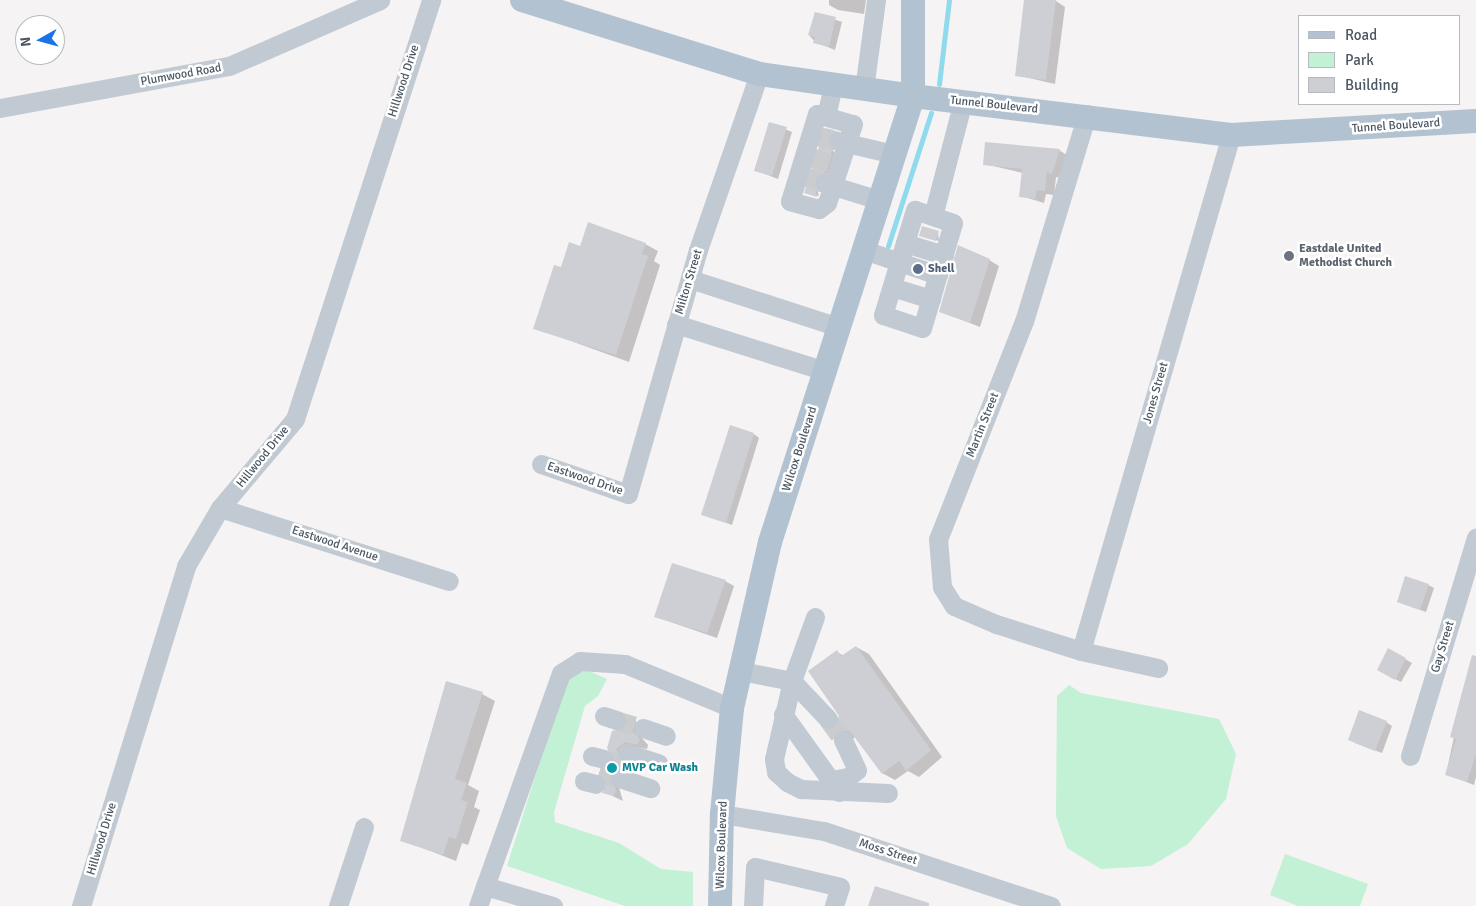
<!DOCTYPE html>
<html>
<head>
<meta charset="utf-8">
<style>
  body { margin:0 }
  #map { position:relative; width:1476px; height:906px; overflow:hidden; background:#f5f3f3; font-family:Signika,sans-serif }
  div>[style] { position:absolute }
  .green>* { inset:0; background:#c3f1d5 }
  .shadow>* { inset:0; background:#0003 }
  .stream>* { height:5px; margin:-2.5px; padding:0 2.5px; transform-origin:2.5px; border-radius:2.5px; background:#90daee }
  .building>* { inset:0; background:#cdcfd5 }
  .minor-tunnel>* { height:19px; margin-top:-9.5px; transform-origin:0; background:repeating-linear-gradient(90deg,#caccce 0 19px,transparent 0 28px) }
  .minor>* { height:19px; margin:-9.5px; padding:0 9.5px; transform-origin:9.5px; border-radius:9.5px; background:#c1cad2 }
  .major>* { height:24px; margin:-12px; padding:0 12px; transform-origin:12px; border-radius:12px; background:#b3c2d1 }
  .dots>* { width:14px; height:14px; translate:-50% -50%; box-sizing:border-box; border:2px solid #fff; border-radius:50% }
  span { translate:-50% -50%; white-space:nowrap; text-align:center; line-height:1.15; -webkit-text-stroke:5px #fff; paint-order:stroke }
  .street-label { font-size:12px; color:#4a5661 }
  .worship-label { font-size:12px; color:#5b616d; font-weight:700 }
  .left { translate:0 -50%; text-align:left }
  .service-label { font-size:12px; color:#4e5e75; font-weight:700 }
  .culture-label { font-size:12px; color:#0d838f; font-weight:700 }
  .legend { position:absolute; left:1298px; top:15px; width:162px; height:90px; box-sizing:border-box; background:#fff; border:1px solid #b7bbc0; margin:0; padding:6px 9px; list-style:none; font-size:15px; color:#4a5661 }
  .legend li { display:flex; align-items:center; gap:10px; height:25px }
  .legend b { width:25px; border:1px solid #b7bbc0 }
  .north { position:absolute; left:15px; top:15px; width:50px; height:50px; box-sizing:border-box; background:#fff; border:1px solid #b7bbc0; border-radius:50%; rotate:263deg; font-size:14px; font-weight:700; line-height:20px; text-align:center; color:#4a5661 }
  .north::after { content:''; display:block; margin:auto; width:18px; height:22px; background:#1a73e8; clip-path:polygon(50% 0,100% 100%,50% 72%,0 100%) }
</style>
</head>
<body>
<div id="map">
  <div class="green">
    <i style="clip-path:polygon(587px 670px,607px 679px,598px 696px,585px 706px,554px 812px,555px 822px,619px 843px,661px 869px,693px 872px,693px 906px,625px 906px,507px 866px,563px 688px,568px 678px)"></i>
    <i style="clip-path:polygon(1069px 685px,1081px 693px,1219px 719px,1236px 754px,1226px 799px,1188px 844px,1151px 866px,1101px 869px,1067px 848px,1056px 816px,1057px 696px)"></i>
    <i style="clip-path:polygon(1285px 854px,1368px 884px,1360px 906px,1298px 906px,1270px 895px)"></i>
  </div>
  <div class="shadow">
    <i style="clip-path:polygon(829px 0,866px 0,864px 14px,838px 10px,829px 5px)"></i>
    <i style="clip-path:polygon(1025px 0,1056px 1px,1065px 7px,1055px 84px,1016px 75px)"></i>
    <i style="clip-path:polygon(815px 13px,842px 22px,835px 50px,815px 42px,809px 35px)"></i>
    <i style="clip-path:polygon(769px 123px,792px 132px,778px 179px,755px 170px)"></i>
    <i style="clip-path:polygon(825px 129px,836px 133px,829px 146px,835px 153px,828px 173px,815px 182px,819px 196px,808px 194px)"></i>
    <i style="clip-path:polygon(1059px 150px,1068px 156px,1061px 178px,1056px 177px,1054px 195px,1046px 194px,1044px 203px,1021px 196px,1023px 173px,984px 164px)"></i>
    <i style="clip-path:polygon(938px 233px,939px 241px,923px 236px)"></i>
    <i style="clip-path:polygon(645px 244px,658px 251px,654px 261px,660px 265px,629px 362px,535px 328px,562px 268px,581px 248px)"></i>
    <i style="clip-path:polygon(989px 260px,999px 266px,980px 327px,940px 311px)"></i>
    <i style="clip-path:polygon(754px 434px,759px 438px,732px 525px,702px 514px)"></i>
    <i style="clip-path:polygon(725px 581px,734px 586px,717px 638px,656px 617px)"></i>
    <i style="clip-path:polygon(1428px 585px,1434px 588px,1426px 612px,1398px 602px)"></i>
    <i style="clip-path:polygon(856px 647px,869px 654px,942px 757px,919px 777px,908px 771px,895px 780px,882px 773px,855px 737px,845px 746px,833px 739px,840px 716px,837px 652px,844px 656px)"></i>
    <i style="clip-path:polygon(1389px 650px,1412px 663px,1401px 682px,1378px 670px)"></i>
    <i style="clip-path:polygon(1476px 673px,1476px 777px,1474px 785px,1446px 774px,1467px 677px)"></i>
    <i style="clip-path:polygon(482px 694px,495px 701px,468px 785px,479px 791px,474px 807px,480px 810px,468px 845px,462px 843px,456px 861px,402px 840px)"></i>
    <i style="clip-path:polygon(635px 721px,644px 727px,641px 737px,648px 745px,647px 749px,635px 747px,625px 755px,632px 769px,617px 781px,623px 801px,604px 792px,608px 781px,601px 773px,616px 763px,608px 748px)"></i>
    <i style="clip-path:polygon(1386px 722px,1392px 726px,1382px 753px,1355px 743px)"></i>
  </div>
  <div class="stream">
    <i style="left:939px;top:84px;width:85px;rotate:-83.2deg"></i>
    <i style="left:888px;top:246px;width:140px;rotate:-72.1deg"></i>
  </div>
  <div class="building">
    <i style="clip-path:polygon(1024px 0,1056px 0,1046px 80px,1015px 76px)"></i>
    <i style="clip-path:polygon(815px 12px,836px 17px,829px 47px,813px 43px,815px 37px,808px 35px)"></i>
    <i style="clip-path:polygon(769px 122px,787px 127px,772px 176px,754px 171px)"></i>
    <i style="clip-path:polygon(825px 128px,834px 130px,827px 139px,832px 150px,825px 172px,813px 179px,817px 197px,804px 193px)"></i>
    <i style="clip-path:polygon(985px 142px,1060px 149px,1052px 174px,1047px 172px,1045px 191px,1037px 190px,1035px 199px,1019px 197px,1022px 169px,983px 165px)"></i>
    <i style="clip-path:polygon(588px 222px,646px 243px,642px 254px,648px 256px,616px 355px,533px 329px,554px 265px,561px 267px,569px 242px,580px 246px)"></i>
    <i style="clip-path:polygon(922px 226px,939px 231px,936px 241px,919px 236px)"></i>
    <i style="clip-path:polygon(958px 245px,990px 259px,970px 323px,939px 312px)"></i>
    <i style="clip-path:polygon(730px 425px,754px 433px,726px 523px,701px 515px)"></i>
    <i style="clip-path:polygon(672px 563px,726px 580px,707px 633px,654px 617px)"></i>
    <i style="clip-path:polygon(1405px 576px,1429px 584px,1420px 610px,1397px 602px)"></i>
    <i style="clip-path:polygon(856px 646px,931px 750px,906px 771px,899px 761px,882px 774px,850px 731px,838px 730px,832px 740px,825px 730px,836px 727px,839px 716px,808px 671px,837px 650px,841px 656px)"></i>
    <i style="clip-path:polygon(1388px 648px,1406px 658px,1395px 680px,1377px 670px)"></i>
    <i style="clip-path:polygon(1472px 655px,1476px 656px,1476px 754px,1467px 782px,1445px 775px,1456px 739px,1450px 737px)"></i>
    <i style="clip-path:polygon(446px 681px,483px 692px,455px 779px,467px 783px,461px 800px,468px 802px,456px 839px,449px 837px,443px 855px,400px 841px)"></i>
    <i style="clip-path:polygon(1359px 710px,1387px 721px,1375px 751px,1348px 740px)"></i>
    <i style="clip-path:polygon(627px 718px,635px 720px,632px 731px,640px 739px,638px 745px,625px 742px,616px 749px,624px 764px,608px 775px,616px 789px,614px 796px,602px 793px,607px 781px,599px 773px,615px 762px,607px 748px,612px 731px,623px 729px)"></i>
    <i style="clip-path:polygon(875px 886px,929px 903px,929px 906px,868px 906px)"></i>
  </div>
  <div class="minor-tunnel">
    <i style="left:818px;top:136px;width:21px;rotate:14deg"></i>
    <i style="left:811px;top:157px;width:21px;rotate:19deg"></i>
    <i style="left:805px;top:176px;width:20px;rotate:20deg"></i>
    <i style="left:828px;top:719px;width:26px;rotate:54deg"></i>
    <i style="left:616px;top:720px;width:28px;rotate:17deg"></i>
    <i style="left:604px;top:759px;width:20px;rotate:18deg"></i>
    <i style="left:599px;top:772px;width:21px;rotate:17deg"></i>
  </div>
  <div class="minor">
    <i style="left:864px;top:89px;width:90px;rotate:-82.3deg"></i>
    <i style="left:0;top:108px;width:233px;rotate:-10.4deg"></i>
    <i style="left:229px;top:66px;width:165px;rotate:-23.6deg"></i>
    <i style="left:817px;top:114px;width:37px;rotate:16deg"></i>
    <i style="left:853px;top:124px;width:83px;rotate:108.2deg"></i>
    <i style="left:827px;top:203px;width:10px;rotate:143deg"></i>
    <i style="left:819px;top:209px;width:30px;rotate:-165deg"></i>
    <i style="left:790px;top:201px;width:91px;rotate:-72.8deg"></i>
    <i style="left:1087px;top:114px;width:216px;rotate:106.9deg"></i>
    <i style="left:1024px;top:321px;width:234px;rotate:111.5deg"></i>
    <i style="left:938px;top:539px;width:48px;rotate:85.2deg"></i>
    <i style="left:942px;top:587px;width:22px;rotate:58deg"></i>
    <i style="left:954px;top:606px;width:46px;rotate:23.2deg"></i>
    <i style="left:996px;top:624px;width:89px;rotate:17.6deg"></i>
    <i style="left:1081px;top:651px;width:79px;rotate:12.4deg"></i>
    <i style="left:826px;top:116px;width:32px;rotate:-77deg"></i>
    <i style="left:838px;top:141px;width:57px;rotate:13.1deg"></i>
    <i style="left:824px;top:183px;width:58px;rotate:17.2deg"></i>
    <i style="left:915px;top:210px;width:40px;rotate:18.9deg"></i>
    <i style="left:953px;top:223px;width:109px;rotate:106.4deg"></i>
    <i style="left:922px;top:328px;width:41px;rotate:-161.6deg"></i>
    <i style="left:883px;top:315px;width:110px;rotate:-73.1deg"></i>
    <i style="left:933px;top:216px;width:119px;rotate:-75.4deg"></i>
    <i style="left:905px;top:243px;width:41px;rotate:17.1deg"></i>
    <i style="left:864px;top:250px;width:78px;rotate:18.7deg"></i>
    <i style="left:690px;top:279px;width:157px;rotate:17.9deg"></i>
    <i style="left:892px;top:287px;width:41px;rotate:17.1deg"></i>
    <i style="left:676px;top:324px;width:156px;rotate:17.5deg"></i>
    <i style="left:541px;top:464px;width:92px;rotate:19deg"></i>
    <i style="left:628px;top:494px;width:254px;rotate:-74deg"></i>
    <i style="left:698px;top:250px;width:186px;rotate:-70.9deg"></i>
    <i style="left:220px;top:508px;width:240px;rotate:17.7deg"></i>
    <i style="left:815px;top:617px;width:68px;rotate:109.8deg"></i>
    <i style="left:792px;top:681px;width:52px;rotate:46.5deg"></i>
    <i style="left:1081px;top:651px;width:537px;rotate:-73.79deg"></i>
    <i style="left:741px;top:671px;width:52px;rotate:11.1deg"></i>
    <i style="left:792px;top:681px;width:80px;rotate:103deg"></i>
    <i style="left:774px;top:759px;width:13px;rotate:81deg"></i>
    <i style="left:776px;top:772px;width:15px;rotate:42deg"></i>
    <i style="left:787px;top:782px;width:16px;rotate:27deg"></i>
    <i style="left:801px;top:789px;width:87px;rotate:2.6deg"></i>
    <i style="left:783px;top:714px;width:96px;rotate:54.3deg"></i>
    <i style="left:604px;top:716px;width:13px;rotate:18deg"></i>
    <i style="left:643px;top:728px;width:24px;rotate:19deg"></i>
    <i style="left:627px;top:753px;width:33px;rotate:18deg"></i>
    <i style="left:592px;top:756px;width:12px;rotate:14deg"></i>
    <i style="left:1410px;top:756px;width:228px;rotate:-73.2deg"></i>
    <i style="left:619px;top:778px;width:33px;rotate:18deg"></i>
    <i style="left:831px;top:780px;width:17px;rotate:-10deg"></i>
    <i style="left:848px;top:777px;width:11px;rotate:-38deg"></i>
    <i style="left:857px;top:770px;width:33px;rotate:-115deg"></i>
    <i style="left:584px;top:781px;width:12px;rotate:14deg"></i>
    <i style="left:722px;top:814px;width:103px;rotate:9.5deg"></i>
    <i style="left:824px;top:831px;width:239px;rotate:18.3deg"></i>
    <i style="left:485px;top:886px;width:71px;rotate:16.4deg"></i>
    <i style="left:81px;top:906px;width:356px;rotate:-72.8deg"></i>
    <i style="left:186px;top:566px;width:67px;rotate:-59.6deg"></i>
    <i style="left:220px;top:508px;width:116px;rotate:-49.9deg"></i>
    <i style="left:295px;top:419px;width:441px;rotate:-72deg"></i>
    <i style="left:338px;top:906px;width:83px;rotate:-71.8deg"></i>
    <i style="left:478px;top:906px;width:247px;rotate:-70.4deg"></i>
    <i style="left:561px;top:673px;width:22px;rotate:-32deg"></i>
    <i style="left:580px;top:661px;width:45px;rotate:3.8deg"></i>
    <i style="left:625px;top:664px;width:116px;rotate:22.4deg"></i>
    <i style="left:753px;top:906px;width:39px;rotate:-87deg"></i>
    <i style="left:755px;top:867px;width:87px;rotate:13.2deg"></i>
    <i style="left:840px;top:887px;width:20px;rotate:108deg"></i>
  </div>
  <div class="major">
    <i style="left:522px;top:0;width:248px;rotate:17.3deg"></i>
    <i style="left:759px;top:74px;width:156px;rotate:8.1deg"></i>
    <i style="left:913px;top:96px;width:320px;rotate:7deg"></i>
    <i style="left:1231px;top:135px;width:245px;rotate:-3.3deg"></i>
    <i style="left:720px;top:906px;width:92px;rotate:-88.8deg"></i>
    <i style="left:722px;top:814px;width:106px;rotate:-84.6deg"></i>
    <i style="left:732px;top:708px;width:170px;rotate:-77.1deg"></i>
    <i style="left:770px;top:542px;width:468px;rotate:-72.2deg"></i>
    <i style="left:913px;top:96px;width:96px;rotate:-90deg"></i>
  </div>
  <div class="dots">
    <i style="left:1289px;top:256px;background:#6b7280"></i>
    <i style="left:918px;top:269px;background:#5c6f8a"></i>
    <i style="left:612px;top:768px;background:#0f9aa8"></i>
  </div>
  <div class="street-label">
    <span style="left:181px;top:75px;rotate:-10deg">Plumwood Road</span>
    <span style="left:404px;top:81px;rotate:-72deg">Hillwood Drive</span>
    <span style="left:994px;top:105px;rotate:6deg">Tunnel Boulevard</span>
    <span style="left:1396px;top:126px;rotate:-4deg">Tunnel Boulevard</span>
    <span style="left:689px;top:282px;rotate:-73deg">Milton Street</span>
    <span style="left:1156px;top:393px;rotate:-74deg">Jones Street</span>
    <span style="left:983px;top:425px;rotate:-68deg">Martin Street</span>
    <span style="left:800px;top:449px;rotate:-72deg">Wilcox Boulevard</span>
    <span style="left:263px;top:457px;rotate:-51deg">Hillwood Drive</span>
    <span style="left:585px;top:479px;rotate:19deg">Eastwood Drive</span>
    <span style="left:335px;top:544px;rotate:18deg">Eastwood Avenue</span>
    <span style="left:1443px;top:647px;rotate:-73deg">Gay Street</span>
    <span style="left:102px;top:839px;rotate:-73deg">Hillwood Drive</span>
    <span style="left:722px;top:845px;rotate:-88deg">Wilcox Boulevard</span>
    <span style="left:888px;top:852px;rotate:18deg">Moss Street</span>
  </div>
  <div class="worship-label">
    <span class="left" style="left:1299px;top:256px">Eastdale United<br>Methodist Church</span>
  </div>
  <div class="service-label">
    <span class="left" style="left:928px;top:269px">Shell</span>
  </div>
  <div class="culture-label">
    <span class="left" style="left:622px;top:768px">MVP Car Wash</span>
  </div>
  <ul class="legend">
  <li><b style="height:6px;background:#b3c2d1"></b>Road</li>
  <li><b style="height:14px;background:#c3f1d5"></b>Park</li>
  <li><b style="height:14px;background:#cdcfd5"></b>Building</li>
  </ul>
  <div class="north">N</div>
</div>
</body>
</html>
